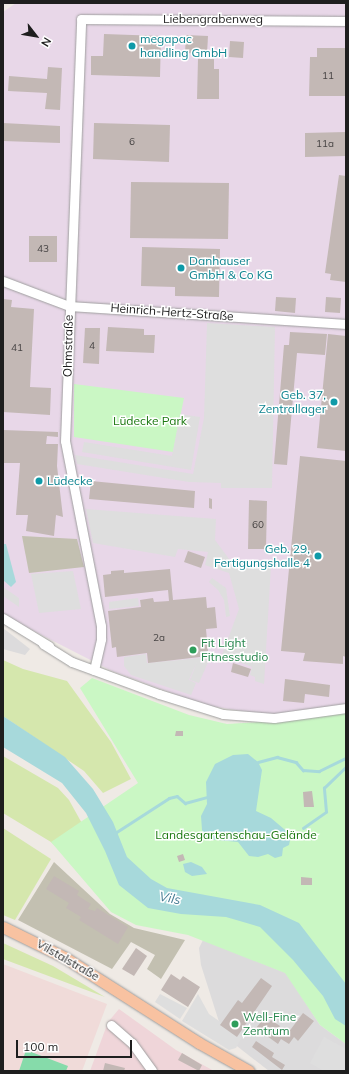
<!DOCTYPE html>
<html>
<head>
<meta charset="utf-8">
<style>
  body { margin:0 }
  #map { position:relative; width:349px; height:1074px; overflow:hidden; background:#efeae5; font-family:Mulish,sans-serif }
  div>[style] { position:absolute }
  .residential>* { inset:0; background:#dcdbdc }
  .commercial>* { inset:0; background:#efd5d9 }
  .industrial>* { inset:0; background:#e8d7e8 }
  .military>* { inset:0; background:#f0dbd9 }
  .construction>* { inset:0; background:#c3c0b1 }
  .grass>* { inset:0; background:#d5e7ad }
  .park>* { inset:0; background:#caf7c4 }
  .pitch>* { inset:0; background:#86dbaa }
  .parking>* { inset:0; background:#dedede }
  .water>* { inset:0; background:#a7d9db }
  .stream>* { height:2.5px; margin:-1.25px; padding:0 1.25px; transform-origin:1.25px; border-radius:1.25px; background:#a7d9db }
  .building>* { inset:0; background:#c3b8b5 }
  .roads { filter:drop-shadow(0 0 1px #9f9f9f) drop-shadow(0 0 1px #9f9f9f) }
  .minor>* { height:9px; margin:-4.5px; padding:0 4.5px; transform-origin:4.5px; border-radius:4.5px; background:#fff }
  .major>* { height:11px; margin:-5.5px; padding:0 5.5px; transform-origin:5.5px; border-radius:5.5px; background:#f8c2a1 }
  .dots>* { width:11px; height:11px; translate:-50% -50%; box-sizing:border-box; border:2px solid #fff; border-radius:50% }
  span { translate:-50% -50%; white-space:nowrap; text-align:center; line-height:1.15; -webkit-text-stroke:3px #fff; paint-order:stroke }
  .number-label { font-size:10px; color:#474444 }
  .number-label span { -webkit-text-stroke-width:0 }
  .street-label { font-size:12px; color:#1e1e1e }
  .culture-label { font-size:12px; color:#0d838f }
  .left { translate:0 -50%; text-align:left }
  .right { translate:-100% -50%; text-align:right }
  .park-label { font-size:12px; color:#1b7910 }
  .leisure-label { font-size:12px; color:#27864d }
  .water-label { font-size:13px; color:#457b93; font-style:italic }
  .frame { position:absolute; inset:0; border:4px solid #1e1e1e; pointer-events:none }
  .north { position:absolute; left:16px; top:16px; width:40px; height:40px; -webkit-text-stroke:3px #fff; paint-order:stroke; rotate:121deg; font-size:11px; font-weight:700; line-height:16px; text-align:center; color:#1e1e1e }
  .north::after { content:''; display:block; margin:auto; width:14px; height:18px; background:#1e1e1e; clip-path:polygon(50% 0,100% 100%,50% 72%,0 100%) }
  .scale { position:absolute; left:16px; top:1040px; width:116px; height:18px; box-sizing:border-box; border:2px solid #1e1e1e; border-top:0; padding-left:5px; font-size:12px; line-height:14px; white-space:nowrap; color:#1e1e1e; -webkit-text-stroke:3px #fff; paint-order:stroke }
</style>
</head>
<body>
<div id="map">
  <div class="residential">
    <i style="clip-path:polygon(3px 628px,30px 649px,25px 655px,3px 649px)"></i>
    <i style="clip-path:polygon(203px 940px,286px 973px,320px 1025px,346px 1044px,346px 1071px,269px 1071px,233px 1043px,220px 1025px,201px 965px,199px 948px)"></i>
  </div>
  <div class="commercial">
    <i style="clip-path:polygon(119px 1009px,176px 1050px,214px 1071px,90px 1071px,108px 1022px)"></i>
  </div>
  <div class="industrial">
    <i style="clip-path:polygon(16px 3px,346px 3px,346px 705px,273px 716px,204px 705px,112px 671px,20px 624px,3px 613px,3px 12px)"></i>
  </div>
  <div class="military">
    <i style="clip-path:polygon(3px 964px,107px 1004px,82px 1071px,3px 1071px)"></i>
  </div>
  <div class="construction">
    <i style="clip-path:polygon(22px 536px,77px 539px,84px 567px,29px 573px)"></i>
    <i style="clip-path:polygon(54px 862px,110px 914px,134px 928px,185px 940px,161px 979px,147px 969px,155px 955px,131px 942px,112px 969px,18px 920px)"></i>
  </div>
  <div class="grass">
    <i style="clip-path:polygon(3px 660px,23px 669px,67px 681px,111px 742px,131px 779px,103px 793px,84px 771px,3px 716px)"></i>
    <i style="clip-path:polygon(3px 756px,58px 788px,69px 800px,89px 836px,67px 857px,51px 842px,3px 813px)"></i>
    <i style="clip-path:polygon(3px 828px,51px 859px,15px 920px,3px 915px)"></i>
    <i style="clip-path:polygon(3px 943px,53px 966px,105px 997px,3px 959px)"></i>
  </div>
  <div class="park">
    <i style="clip-path:polygon(74px 384px,184px 398px,173px 452px,74px 437px)"></i>
    <i style="clip-path:polygon(92px 678px,189px 715px,227px 724px,274px 721px,346px 711px,346px 1044px,320px 1025px,285px 973px,188px 935px,136px 925px,111px 912px,51px 842px,138px 783px,80px 688px)"></i>
  </div>
  <div class="pitch">
    <i style="clip-path:polygon(26px 1050px,68px 1066px,66px 1071px,19px 1071px)"></i>
  </div>
  <div class="parking">
    <i style="clip-path:polygon(207px 323px,275px 327px,272px 488px,221px 488px,221px 483px,189px 482px,77px 464px,75px 455px,193px 474px,204px 418px)"></i>
    <i style="clip-path:polygon(180px 414px,200px 417px,191px 470px,82px 452px,84px 442px,172px 456px)"></i>
    <i style="clip-path:polygon(86px 509px,216px 519px,215px 540px,232px 563px,271px 566px,264px 684px,255px 681px,255px 677px,250px 675px,252px 667px,222px 655px,239px 609px,229px 573px,205px 565px,208px 552px,178px 549px,175px 557px,93px 543px)"></i>
    <i style="clip-path:polygon(73px 571px,81px 609px,39px 613px,31px 574px)"></i>
    <i style="clip-path:polygon(212px 578px,226px 588px,230px 616px,226px 617px,224px 600px,218px 590px,209px 582px)"></i>
    <i style="clip-path:polygon(3px 587px,19px 598px,19px 607px,3px 596px)"></i>
    <i style="clip-path:polygon(138px 598px,139px 606px,109px 609px,109px 602px)"></i>
    <i style="clip-path:polygon(202px 653px,212px 653px,199px 683px,190px 680px,197px 662px,189px 680px,196px 683px,191px 695px,131px 675px,124px 666px,124px 657px,146px 654px,147px 663px,200px 658px)"></i>
    <i style="clip-path:polygon(160px 994px,187px 1008px,180px 1019px,155px 1002px)"></i>
    <i style="clip-path:polygon(198px 994px,209px 1014px,242px 1037px,236px 1048px,229px 1050px,182px 1021px)"></i>
    <i style="clip-path:polygon(324px 1037px,346px 1049px,346px 1071px,324px 1071px,310px 1063px)"></i>
  </div>
  <div class="water">
    <i style="clip-path:polygon(3px 544px,6px 544px,16px 582px,11px 587px,3px 580px)"></i>
    <i style="clip-path:polygon(3px 716px,65px 757px,93px 789px,113px 822px,127px 857px,151px 879px,167px 888px,260px 905px,299px 923px,346px 984px,346px 1026px,335px 1019px,323px 996px,293px 960px,260px 927px,226px 917px,181px 914px,148px 908px,119px 885px,105px 851px,86px 813px,62px 783px,3px 747px)"></i>
    <i style="clip-path:polygon(248px 754px,258px 762px,262px 770px,256px 811px,271px 818px,291px 835px,289px 845px,283px 848px,282px 856px,275px 858px,268px 854px,258px 857px,249px 856px,238px 842px,208px 839px,202px 830px,201px 816px,207px 804px,206px 782px,215px 764px,233px 755px)"></i>
    <i style="clip-path:polygon(191px 862px,202px 867px,207px 874px,192px 876px,185px 872px,183px 864px)"></i>
  </div>
  <div class="stream">
    <i style="left:258px;top:762px;width:20px;rotate:-15deg"></i>
    <i style="left:277px;top:757px;width:20px;rotate:15deg"></i>
    <i style="left:296px;top:762px;width:11px;rotate:49deg"></i>
    <i style="left:303px;top:770px;width:16px;rotate:4deg"></i>
    <i style="left:319px;top:771px;width:30px;rotate:-26deg"></i>
    <i style="left:303px;top:828px;width:28px;rotate:-35deg"></i>
    <i style="left:326px;top:812px;width:24px;rotate:-95deg"></i>
    <i style="left:324px;top:788px;width:30px;rotate:-44deg"></i>
    <i style="left:115px;top:833px;width:64px;rotate:-32.9deg"></i>
    <i style="left:169px;top:798px;width:8px;rotate:-14deg"></i>
    <i style="left:177px;top:796px;width:11px;rotate:41deg"></i>
    <i style="left:185px;top:803px;width:23px;rotate:-15deg"></i>
  </div>
  <div class="building">
    <i style="clip-path:polygon(104px 34px,161px 36px,160px 77px,91px 75px,91px 56px,103px 56px)"></i>
    <i style="clip-path:polygon(186px 35px,208px 36px,207px 54px,185px 53px)"></i>
    <i style="clip-path:polygon(230px 41px,244px 42px,243px 58px,229px 57px)"></i>
    <i style="clip-path:polygon(317px 48px,346px 48px,346px 96px,309px 96px,310px 57px,317px 57px)"></i>
    <i style="clip-path:polygon(198px 59px,214px 59px,214px 69px,219px 69px,219px 99px,197px 99px)"></i>
    <i style="clip-path:polygon(48px 67px,62px 68px,60px 110px,45px 109px,47px 93px,8px 91px,9px 76px,47px 79px)"></i>
    <i style="clip-path:polygon(3px 123px,60px 126px,60px 143px,3px 141px)"></i>
    <i style="clip-path:polygon(94px 123px,170px 125px,169px 162px,93px 159px)"></i>
    <i style="clip-path:polygon(346px 132px,346px 156px,305px 157px,305px 133px)"></i>
    <i style="clip-path:polygon(339px 175px,346px 176px,346px 282px,330px 280px,331px 274px,325px 273px)"></i>
    <i style="clip-path:polygon(131px 182px,229px 183px,228px 239px,130px 238px)"></i>
    <i style="clip-path:polygon(29px 236px,57px 236px,57px 262px,29px 262px)"></i>
    <i style="clip-path:polygon(142px 247px,220px 249px,219px 297px,175px 296px,175px 287px,141px 286px)"></i>
    <i style="clip-path:polygon(276px 297px,296px 298px,295px 313px,275px 311px)"></i>
    <i style="clip-path:polygon(326px 297px,341px 298px,340px 313px,325px 312px)"></i>
    <i style="clip-path:polygon(3px 299px,12px 300px,11px 307px,34px 309px,30px 387px,51px 388px,50px 415px,3px 412px)"></i>
    <i style="clip-path:polygon(108px 327px,144px 329px,144px 335px,155px 335px,154px 353px,106px 351px)"></i>
    <i style="clip-path:polygon(85px 328px,100px 328px,99px 364px,83px 363px)"></i>
    <i style="clip-path:polygon(290px 332px,327px 334px,325px 355px,297px 353px,287px 465px,274px 464px,284px 345px,289px 345px)"></i>
    <i style="clip-path:polygon(328px 334px,346px 336px,346px 451px,317px 448px)"></i>
    <i style="clip-path:polygon(3px 430px,58px 432px,58px 437px,47px 436px,46px 444px,58px 444px,57px 466px,63px 517px,56px 515px,54px 536px,26px 531px,28px 515px,16px 515px,20px 463px,3px 463px)"></i>
    <i style="clip-path:polygon(300px 456px,346px 461px,346px 657px,343px 656px,343px 664px,303px 661px,305px 653px,281px 651px)"></i>
    <i style="clip-path:polygon(91px 481px,195px 491px,194px 508px,89px 499px)"></i>
    <i style="clip-path:polygon(209px 498px,212px 499px,212px 509px,209px 508px)"></i>
    <i style="clip-path:polygon(249px 500px,267px 501px,266px 549px,248px 549px)"></i>
    <i style="clip-path:polygon(188px 551px,205px 557px,201px 568px,184px 562px)"></i>
    <i style="clip-path:polygon(170px 569px,173px 600px,206px 597px,207px 608px,215px 607px,217px 628px,206px 629px,208px 651px,200px 652px,200px 657px,148px 663px,147px 653px,117px 657px,116px 647px,112px 648px,108px 611px,141px 607px,140px 600px,153px 598px,154px 602px,169px 601px,168px 590px,105px 597px,103px 575px,111px 574px,111px 571px,124px 570px,124px 573px)"></i>
    <i style="clip-path:polygon(233px 663px,251px 669px,248px 677px,231px 672px)"></i>
    <i style="clip-path:polygon(285px 679px,330px 685px,329px 697px,305px 694px,304px 703px,283px 701px)"></i>
    <i style="clip-path:polygon(176px 731px,183px 731px,183px 736px,175px 736px)"></i>
    <i style="clip-path:polygon(312px 791px,314px 807px,304px 807px,303px 792px)"></i>
    <i style="clip-path:polygon(183px 854px,185px 860px,179px 862px,177px 856px)"></i>
    <i style="clip-path:polygon(54px 876px,79px 891px,77px 895px,91px 904px,88px 909px,95px 911px,97px 908px,128px 927px,118px 944px,79px 920px,81px 917px,66px 908px,69px 903px,46px 889px)"></i>
    <i style="clip-path:polygon(301px 877px,312px 878px,312px 885px,301px 885px)"></i>
    <i style="clip-path:polygon(136px 948px,147px 956px,134px 976px,122px 969px)"></i>
    <i style="clip-path:polygon(171px 974px,180px 980px,183px 976px,200px 987px,188px 1007px,161px 990px)"></i>
    <i style="clip-path:polygon(261px 978px,272px 986px,237px 1037px,220px 1025px,238px 1000px,242px 1003px)"></i>
    <i style="clip-path:polygon(303px 1013px,314px 1021px,298px 1041px,294px 1037px,289px 1044px,281px 1039px,278px 1044px,256px 1028px,265px 1017px,269px 1023px,271px 1020px,280px 1026px,278px 1029px,280px 1031px,288px 1033px)"></i>
    <i style="clip-path:polygon(256px 1041px,274px 1053px,272px 1057px,285px 1065px,282px 1070px,252px 1047px)"></i>
    <i style="clip-path:polygon(182px 1053px,202px 1065px,199px 1071px,178px 1060px)"></i>
    <i style="clip-path:polygon(105px 1063px,125px 1068px,124px 1071px,103px 1071px)"></i>
  </div>
  <div class="roads">
    <div class="minor">
      <i style="left:3px;top:281px;width:71px;rotate:20.7deg"></i>
      <i style="left:69px;top:306px;width:278px;rotate:3.7deg"></i>
      <i style="left:3px;top:618px;width:54px;rotate:31.3deg"></i>
      <i style="left:43px;top:644px;width:34px;rotate:32deg"></i>
      <i style="left:72px;top:662px;width:93px;rotate:20.2deg"></i>
      <i style="left:159px;top:694px;width:67px;rotate:17.4deg"></i>
      <i style="left:223px;top:714px;width:51px;rotate:4.5deg"></i>
      <i style="left:274px;top:718px;width:73px;rotate:-7.9deg"></i>
      <i style="left:94px;top:670px;width:32px;rotate:-77deg"></i>
      <i style="left:101px;top:639px;width:13px;rotate:-90deg"></i>
      <i style="left:101px;top:626px;width:188px;rotate:-101deg"></i>
      <i style="left:65px;top:441px;width:422px;rotate:-87.8deg"></i>
      <i style="left:81px;top:19px;width:265px;rotate:0.4deg"></i>
      <i style="left:111px;top:1025px;width:28px;rotate:41deg"></i>
      <i style="left:132px;top:1043px;width:34px;rotate:54deg"></i>
    </div>
    <div class="major">
      <i style="left:3px;top:927px;width:68px;rotate:26.2deg"></i>
      <i style="left:64px;top:957px;width:160px;rotate:32.5deg"></i>
      <i style="left:199px;top:1043px;width:57px;rotate:29.2deg"></i>
    </div>
  </div>
  <div class="dots">
    <i style="left:132px;top:46px;background:#0f9aa8"></i>
    <i style="left:181px;top:268px;background:#0f9aa8"></i>
    <i style="left:334px;top:402px;background:#0f9aa8"></i>
    <i style="left:39px;top:481px;background:#0f9aa8"></i>
    <i style="left:318px;top:556px;background:#0f9aa8"></i>
    <i style="left:193px;top:650px;background:#2e9e5b"></i>
    <i style="left:235px;top:1024px;background:#2e9e5b"></i>
  </div>
  <div class="number-label">
    <span style="left:328px;top:76px">11</span>
    <span style="left:132px;top:142px">6</span>
    <span style="left:325px;top:144px">11a</span>
    <span style="left:43px;top:249px">43</span>
    <span style="left:92px;top:346px">4</span>
    <span style="left:17px;top:348px">41</span>
    <span style="left:258px;top:525px">60</span>
    <span style="left:159px;top:638px">2a</span>
  </div>
  <div class="street-label">
    <span style="left:213px;top:19px">Liebengrabenweg</span>
    <span style="left:172px;top:312px;rotate:4deg">Heinrich-Hertz-Straße</span>
    <span style="left:68px;top:346px;rotate:-89deg">Ohmstraße</span>
    <span style="left:68px;top:960px;rotate:30deg">Vilstalstraße</span>
  </div>
  <div class="culture-label">
    <span class="left" style="left:140px;top:46px">megapac<br>handling GmbH</span>
    <span class="left" style="left:189px;top:268px">Danhauser<br>GmbH &amp; Co KG</span>
    <span class="right" style="left:326px;top:402px">Geb. 37,<br>Zentrallager</span>
    <span class="left" style="left:47px;top:481px">Lüdecke</span>
    <span class="right" style="left:310px;top:556px">Geb. 29,<br>Fertigungshalle 4</span>
  </div>
  <div class="park-label">
    <span style="left:150px;top:421px">Lüdecke Park</span>
    <span style="left:236px;top:835px">Landesgartenschau-Gelände</span>
  </div>
  <div class="leisure-label">
    <span class="left" style="left:201px;top:650px">Fit Light<br>Fitnesstudio</span>
    <span class="left" style="left:243px;top:1024px">Well-Fine<br>Zentrum</span>
  </div>
  <div class="water-label">
    <span style="left:170px;top:898px;rotate:11deg">Vils</span>
  </div>
  <div class="frame"></div>
  <div class="north">N</div>
  <div class="scale">100 m</div>
</div>
</body>
</html>
